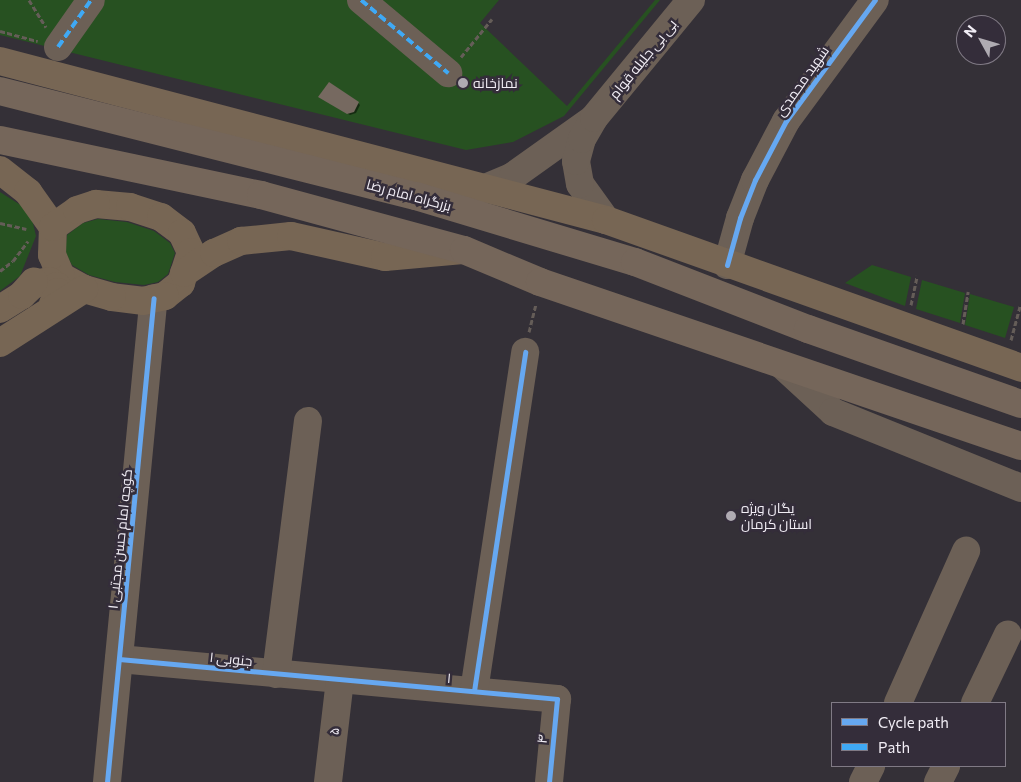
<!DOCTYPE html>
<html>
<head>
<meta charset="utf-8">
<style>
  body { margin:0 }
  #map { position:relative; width:1021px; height:782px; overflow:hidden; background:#343037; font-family:Commissioner,Cairo,sans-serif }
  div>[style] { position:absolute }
  .green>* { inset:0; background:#275121 }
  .shadow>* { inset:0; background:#0007 }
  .building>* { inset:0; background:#766960 }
  .path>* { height:3px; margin-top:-1.5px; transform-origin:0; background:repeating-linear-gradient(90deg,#655d58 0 5px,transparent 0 7.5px) }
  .minor>* { height:28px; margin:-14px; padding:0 14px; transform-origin:14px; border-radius:14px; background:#6c6056 }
  .major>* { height:28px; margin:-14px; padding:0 14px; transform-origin:14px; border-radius:14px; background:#776654 }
  .highway>* { height:28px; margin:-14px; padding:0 14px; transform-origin:14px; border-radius:14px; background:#75665a }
  .quiet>* { height:4px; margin-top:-2px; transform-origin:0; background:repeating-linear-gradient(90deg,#3fa9f5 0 8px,transparent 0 12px) }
  .cycleway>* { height:5px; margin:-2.5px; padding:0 2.5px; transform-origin:2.5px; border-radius:2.5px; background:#66a8f1 }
  .dots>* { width:14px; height:14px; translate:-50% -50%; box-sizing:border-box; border:2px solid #342d3a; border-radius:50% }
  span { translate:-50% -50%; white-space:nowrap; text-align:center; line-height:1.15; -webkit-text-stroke:5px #342d3a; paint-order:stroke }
  .street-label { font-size:14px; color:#f1edf5 }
  .poi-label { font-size:14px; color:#f1edf5 }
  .left { translate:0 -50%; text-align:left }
  .legend { position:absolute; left:831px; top:702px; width:175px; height:65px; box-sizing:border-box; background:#342d3a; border:1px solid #807a85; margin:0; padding:6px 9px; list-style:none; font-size:15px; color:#f1edf5 }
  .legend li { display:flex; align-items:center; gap:10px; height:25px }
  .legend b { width:25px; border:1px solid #807a85 }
  .north { position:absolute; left:956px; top:15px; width:50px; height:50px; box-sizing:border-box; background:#342d3a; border:1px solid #807a85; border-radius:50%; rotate:309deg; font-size:14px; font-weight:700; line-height:20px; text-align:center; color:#f1edf5 }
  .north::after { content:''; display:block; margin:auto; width:18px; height:22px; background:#afabb2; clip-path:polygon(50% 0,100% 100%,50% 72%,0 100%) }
</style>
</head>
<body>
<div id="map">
  <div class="green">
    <i style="clip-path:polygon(0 0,499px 0,480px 23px,567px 106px,655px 0,660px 0,564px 116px,513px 142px,466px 150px,0 35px)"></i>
    <i style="clip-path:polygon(0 192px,30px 211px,36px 236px,20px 276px,0 291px)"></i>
    <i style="clip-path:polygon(98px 219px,127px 222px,154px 231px,170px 243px,175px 253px,168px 274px,158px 282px,144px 285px,115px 282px,89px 275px,72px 265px,65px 252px,67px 235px,83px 223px)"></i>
    <i style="clip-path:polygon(872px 265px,911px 277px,905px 306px,845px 283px)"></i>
    <i style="clip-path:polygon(922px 280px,965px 293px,960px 323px,916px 309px)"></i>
    <i style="clip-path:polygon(970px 294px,1014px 307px,1005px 338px,965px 325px)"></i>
  </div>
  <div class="shadow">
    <i style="clip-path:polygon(323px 99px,358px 103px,360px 105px,356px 113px,350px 115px)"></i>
  </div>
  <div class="building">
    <i style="clip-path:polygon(329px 82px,359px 102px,354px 112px,347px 114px,318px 97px)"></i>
  </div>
  <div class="path">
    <i style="left:29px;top:0;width:32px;rotate:58deg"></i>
    <i style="left:0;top:31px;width:39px;rotate:15deg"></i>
    <i style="left:461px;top:57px;width:49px;rotate:-50.8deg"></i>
    <i style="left:0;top:223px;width:27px;rotate:13deg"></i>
    <i style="left:0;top:271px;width:16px;rotate:-38deg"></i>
    <i style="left:13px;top:261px;width:25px;rotate:-53deg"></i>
    <i style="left:911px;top:305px;width:30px;rotate:-78deg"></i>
    <i style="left:963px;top:324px;width:33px;rotate:-81deg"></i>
    <i style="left:529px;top:332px;width:29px;rotate:-76deg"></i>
    <i style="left:1011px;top:340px;width:35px;rotate:-75deg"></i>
  </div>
  <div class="minor">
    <i style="left:361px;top:0;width:114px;rotate:40deg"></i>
    <i style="left:58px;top:47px;width:57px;rotate:-54.9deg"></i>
    <i style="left:483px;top:189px;width:33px;rotate:-23deg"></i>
    <i style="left:513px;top:176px;width:98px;rotate:-35.5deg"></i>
    <i style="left:606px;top:220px;width:44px;rotate:-125.8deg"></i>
    <i style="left:580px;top:184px;width:23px;rotate:-100deg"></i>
    <i style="left:576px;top:161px;width:23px;rotate:-75deg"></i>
    <i style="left:582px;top:139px;width:24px;rotate:-60deg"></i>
    <i style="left:594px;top:118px;width:153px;rotate:-50.6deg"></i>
    <i style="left:727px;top:265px;width:49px;rotate:-74.5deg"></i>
    <i style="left:740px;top:218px;width:41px;rotate:-68.5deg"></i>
    <i style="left:755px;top:180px;width:67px;rotate:-62.3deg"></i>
    <i style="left:786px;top:121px;width:150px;rotate:-53.7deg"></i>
    <i style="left:783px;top:366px;width:68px;rotate:42.6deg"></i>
    <i style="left:833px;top:412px;width:203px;rotate:22deg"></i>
    <i style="left:119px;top:659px;width:440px;rotate:5.2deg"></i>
    <i style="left:557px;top:699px;width:83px;rotate:95.5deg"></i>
    <i style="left:276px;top:674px;width:255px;rotate:-82.8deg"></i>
    <i style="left:474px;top:691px;width:343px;rotate:-81.4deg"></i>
    <i style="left:898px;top:703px;width:167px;rotate:-65.9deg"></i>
    <i style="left:975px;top:703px;width:76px;rotate:-64.4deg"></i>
    <i style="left:107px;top:782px;width:486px;rotate:-84.5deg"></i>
    <i style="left:328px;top:782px;width:103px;rotate:-83.3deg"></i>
    <i style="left:863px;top:782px;width:18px;rotate:-63deg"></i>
    <i style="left:938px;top:782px;width:18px;rotate:-63deg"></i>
  </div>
  <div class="major">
    <i style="left:0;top:61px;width:627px;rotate:14.7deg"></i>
    <i style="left:606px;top:220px;width:441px;rotate:19.6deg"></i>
    <i style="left:0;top:170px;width:36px;rotate:38deg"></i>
    <i style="left:28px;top:192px;width:43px;rotate:54.5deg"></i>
    <i style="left:96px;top:204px;width:34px;rotate:5deg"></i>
    <i style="left:130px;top:207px;width:33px;rotate:18deg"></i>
    <i style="left:161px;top:217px;width:26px;rotate:37deg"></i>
    <i style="left:182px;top:233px;width:21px;rotate:65deg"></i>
    <i style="left:191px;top:252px;width:33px;rotate:108deg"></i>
    <i style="left:181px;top:283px;width:21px;rotate:141deg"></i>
    <i style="left:165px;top:296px;width:22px;rotate:167deg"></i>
    <i style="left:144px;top:301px;width:32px;rotate:-173deg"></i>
    <i style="left:112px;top:297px;width:29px;rotate:-164deg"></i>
    <i style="left:84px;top:289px;width:26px;rotate:-151deg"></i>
    <i style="left:61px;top:276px;width:23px;rotate:-113deg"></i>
    <i style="left:52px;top:255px;width:28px;rotate:-88deg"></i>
    <i style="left:53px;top:227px;width:29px;rotate:-35deg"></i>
    <i style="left:77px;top:210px;width:20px;rotate:-18deg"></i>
    <i style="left:184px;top:273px;width:36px;rotate:-34deg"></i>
    <i style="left:214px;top:253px;width:30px;rotate:-24deg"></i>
    <i style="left:241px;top:241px;width:50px;rotate:-5.7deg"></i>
    <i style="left:291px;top:236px;width:96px;rotate:12.6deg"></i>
    <i style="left:385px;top:257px;width:78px;rotate:-5.1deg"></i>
    <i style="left:22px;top:295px;width:16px;rotate:-43deg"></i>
    <i style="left:34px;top:284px;width:16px;rotate:-11deg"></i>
    <i style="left:50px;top:281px;width:9px;rotate:36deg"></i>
    <i style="left:57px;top:286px;width:6px;rotate:81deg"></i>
    <i style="left:58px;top:292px;width:13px;rotate:113deg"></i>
    <i style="left:0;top:309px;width:26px;rotate:-32deg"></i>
    <i style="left:22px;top:295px;width:18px;rotate:-49deg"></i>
    <i style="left:0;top:343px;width:100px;rotate:-32.7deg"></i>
  </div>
  <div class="highway">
    <i style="left:0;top:91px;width:429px;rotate:14.2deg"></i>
    <i style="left:416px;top:196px;width:229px;rotate:16.8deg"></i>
    <i style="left:635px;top:262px;width:186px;rotate:21.2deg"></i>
    <i style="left:808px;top:329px;width:226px;rotate:19.4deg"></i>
    <i style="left:0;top:140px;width:267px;rotate:11.9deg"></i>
    <i style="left:261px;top:195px;width:210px;rotate:15.2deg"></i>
    <i style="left:464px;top:250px;width:82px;rotate:22.8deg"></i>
    <i style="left:540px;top:282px;width:508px;rotate:18.83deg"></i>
  </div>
  <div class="quiet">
    <i style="left:361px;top:0;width:114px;rotate:40deg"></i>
    <i style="left:58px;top:47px;width:57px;rotate:-54.9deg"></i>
  </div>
  <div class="cycleway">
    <i style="left:727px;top:265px;width:49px;rotate:-74.5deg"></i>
    <i style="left:740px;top:218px;width:41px;rotate:-68.5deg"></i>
    <i style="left:755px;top:180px;width:67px;rotate:-62.3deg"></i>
    <i style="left:786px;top:121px;width:150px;rotate:-53.7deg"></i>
    <i style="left:119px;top:659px;width:440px;rotate:5.2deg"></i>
    <i style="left:557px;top:699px;width:83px;rotate:95.5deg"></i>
    <i style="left:474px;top:691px;width:343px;rotate:-81.4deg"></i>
    <i style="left:107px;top:782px;width:486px;rotate:-84.5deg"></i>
  </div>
  <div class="dots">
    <i style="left:463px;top:83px;background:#afabb2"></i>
    <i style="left:731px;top:516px;background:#afabb2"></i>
  </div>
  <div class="street-label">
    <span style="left:643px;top:59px;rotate:-51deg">بی بی جلیله قوام</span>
    <span style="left:802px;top:81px;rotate:-55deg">شهید محمدی</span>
    <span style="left:409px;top:195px;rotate:15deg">بزرگراه امام رضا</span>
    <span style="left:120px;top:539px;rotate:-84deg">کوچه امام حسن مجتبی ۱</span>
    <span style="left:231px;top:659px;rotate:6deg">۱ جنوبی</span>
    <span style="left:449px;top:678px;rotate:5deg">۱‍</span>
    <span style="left:334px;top:731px;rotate:-83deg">۵</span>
    <span style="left:542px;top:739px;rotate:-85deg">۴</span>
  </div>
  <div class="poi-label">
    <span class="left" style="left:473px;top:83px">نمازخانه</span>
    <span class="left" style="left:741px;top:516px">یگان ویژه<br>استان کرمان</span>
  </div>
  <ul class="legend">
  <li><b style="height:6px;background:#66a8f1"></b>Cycle path</li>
  <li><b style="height:6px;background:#3fa9f5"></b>Path</li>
  </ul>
  <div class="north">N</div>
</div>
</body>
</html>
